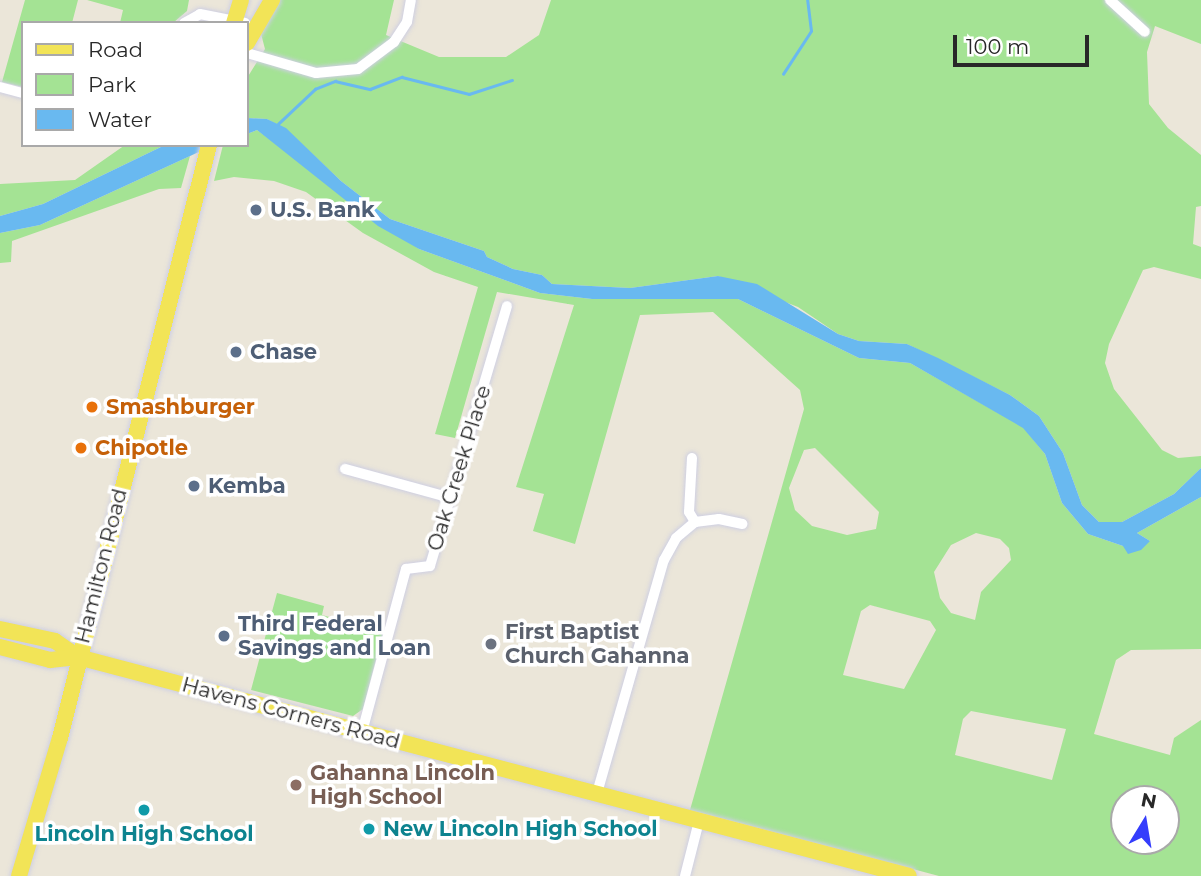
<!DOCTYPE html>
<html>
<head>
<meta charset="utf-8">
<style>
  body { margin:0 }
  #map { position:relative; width:1201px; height:876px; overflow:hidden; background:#ebe6d9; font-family:Montserrat,sans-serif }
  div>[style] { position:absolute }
  .green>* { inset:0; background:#a4e394 }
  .water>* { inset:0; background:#69b9f0 }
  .stream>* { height:2.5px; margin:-1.25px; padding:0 1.25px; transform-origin:1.25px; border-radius:1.25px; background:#69b9f0 }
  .roads { filter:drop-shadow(0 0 2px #cecfe2) drop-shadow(0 0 2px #cecfe2) }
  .street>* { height:10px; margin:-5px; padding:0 5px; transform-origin:5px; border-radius:5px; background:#fff }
  .primary>* { height:16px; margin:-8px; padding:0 8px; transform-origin:8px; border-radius:8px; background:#f2e457 }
  .dots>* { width:19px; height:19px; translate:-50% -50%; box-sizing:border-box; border:4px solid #fff; border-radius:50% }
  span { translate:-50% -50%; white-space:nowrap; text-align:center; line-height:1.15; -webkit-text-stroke:7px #fff; paint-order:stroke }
  .service-label { font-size:21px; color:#4e5e75; font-weight:700 }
  .left { translate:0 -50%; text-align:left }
  .food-label { font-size:21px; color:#c56008; font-weight:700 }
  .street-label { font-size:21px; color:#282828 }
  .worship-label { font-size:21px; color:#5b616d; font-weight:700 }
  .education-label { font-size:21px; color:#785e54; font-weight:700 }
  .culture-label { font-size:21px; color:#0d838f; font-weight:700 }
  .legend { position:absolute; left:21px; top:21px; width:228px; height:126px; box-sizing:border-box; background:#fff; border:2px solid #a9a9a9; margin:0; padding:9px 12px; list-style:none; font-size:21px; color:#282828 }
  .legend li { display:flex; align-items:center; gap:14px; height:35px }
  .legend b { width:35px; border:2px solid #a9a9a9 }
  .north { position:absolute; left:1110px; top:785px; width:70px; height:70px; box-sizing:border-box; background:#fff; border:2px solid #a9a9a9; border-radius:50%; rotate:11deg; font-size:19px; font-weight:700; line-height:28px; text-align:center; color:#282828 }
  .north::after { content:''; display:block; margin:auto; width:24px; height:32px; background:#353dfc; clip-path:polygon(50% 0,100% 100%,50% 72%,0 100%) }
  .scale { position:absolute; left:953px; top:35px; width:136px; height:32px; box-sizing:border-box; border:4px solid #282828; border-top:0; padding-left:9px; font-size:21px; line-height:24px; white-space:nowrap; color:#282828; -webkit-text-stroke:5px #fff; paint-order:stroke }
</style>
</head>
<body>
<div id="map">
  <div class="green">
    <i style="clip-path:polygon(25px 0,78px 0,72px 23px,23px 23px,23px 87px,2px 82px)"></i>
    <i style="clip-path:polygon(87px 0,189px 0,187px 11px,173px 23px,120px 23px,123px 10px)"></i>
    <i style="clip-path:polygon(280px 0,394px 0,386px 35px,439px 57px,506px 57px,539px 35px,551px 0,1201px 0,1201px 44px,1155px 26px,1147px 52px,1149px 104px,1168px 128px,1201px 155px,1201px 206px,1196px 207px,1193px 244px,1201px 247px,1201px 279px,1154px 267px,1143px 270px,1109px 344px,1105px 363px,1114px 389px,1162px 450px,1178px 458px,1201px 456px,1201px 468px,1174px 494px,1122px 522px,1099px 522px,1082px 505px,1063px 453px,1039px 416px,1010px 395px,907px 344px,859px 341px,838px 334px,798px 307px,718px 276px,630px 288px,552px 284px,542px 275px,513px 269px,487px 257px,484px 251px,390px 219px,341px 181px,286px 129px,267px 119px,247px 118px,247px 78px,265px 49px,260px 30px)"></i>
    <i style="clip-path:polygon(evenodd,257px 130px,419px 249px,540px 293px,592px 299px,738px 299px,859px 358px,910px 363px,1023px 427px,1045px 454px,1062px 503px,1088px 534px,1123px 546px,1150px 541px,1137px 533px,1201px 497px,1201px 649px,1131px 650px,1116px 660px,1094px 734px,1170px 755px,1174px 738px,1201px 720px,1201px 876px,939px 876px,690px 810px,804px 409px,800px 390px,713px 312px,640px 315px,575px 544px,533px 531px,544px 494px,516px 487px,574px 305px,497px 292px,455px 438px,435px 434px,478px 287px,434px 272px,363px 233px,306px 192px,274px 181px,234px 177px,214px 181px,223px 145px,247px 145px,247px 134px,257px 130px,815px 448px,879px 512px,876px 529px,847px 535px,812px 526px,795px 510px,789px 488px,804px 450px,815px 448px,257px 130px,976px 533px,1000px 539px,1009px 548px,1011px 560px,981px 592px,975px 620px,951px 613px,940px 598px,934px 572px,951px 545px,976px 533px,257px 130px,870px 605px,930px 621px,936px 630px,904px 689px,843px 675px,861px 611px,870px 605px,257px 130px,971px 711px,1066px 729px,1052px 780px,955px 755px,963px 719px,971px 711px,257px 130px,1124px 799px,1166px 799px,1166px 841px,1124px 841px,1124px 799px)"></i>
    <i style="clip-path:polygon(125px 145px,165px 145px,43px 204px,0 216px,0 184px,75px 180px)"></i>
    <i style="clip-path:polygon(190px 156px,181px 188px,159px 189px,12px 241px,11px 262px,0 263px,0 233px,40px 225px)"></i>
    <i style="clip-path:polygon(277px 593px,324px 606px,322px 615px,383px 632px,363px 709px,353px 716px,251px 690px)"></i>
  </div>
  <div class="water">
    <i style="clip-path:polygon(247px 118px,267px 119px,286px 128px,341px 181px,390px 219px,484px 251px,487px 257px,513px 269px,542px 275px,552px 284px,630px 288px,718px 276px,757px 284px,838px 334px,859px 341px,907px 344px,938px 358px,1010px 395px,1039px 416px,1063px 453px,1082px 505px,1099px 522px,1122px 522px,1174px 494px,1201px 468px,1201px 497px,1137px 533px,1150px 541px,1141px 550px,1128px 554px,1123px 546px,1088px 534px,1062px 503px,1045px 454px,1023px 428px,910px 363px,859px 358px,738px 299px,592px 299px,540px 293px,419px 249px,378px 226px,257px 130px,247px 134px)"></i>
    <i style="clip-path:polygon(165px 145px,214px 145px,40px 225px,0 233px,0 216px,43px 204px)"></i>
  </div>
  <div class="stream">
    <i style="left:783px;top:74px;width:51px;rotate:-56.9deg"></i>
    <i style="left:811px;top:31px;width:31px;rotate:-97deg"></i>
    <i style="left:278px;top:124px;width:51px;rotate:-43.4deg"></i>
    <i style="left:315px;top:89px;width:22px;rotate:-22deg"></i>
    <i style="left:335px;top:81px;width:36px;rotate:13deg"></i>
    <i style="left:370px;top:89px;width:34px;rotate:-21deg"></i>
    <i style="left:402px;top:77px;width:69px;rotate:14.2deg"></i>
    <i style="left:469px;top:94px;width:45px;rotate:-18deg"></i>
  </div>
  <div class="roads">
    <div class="street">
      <i style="left:1110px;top:0;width:47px;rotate:42.4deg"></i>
      <i style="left:184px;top:23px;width:18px;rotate:-29deg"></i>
      <i style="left:200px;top:14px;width:46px;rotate:11.3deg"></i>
      <i style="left:247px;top:53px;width:72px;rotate:16.2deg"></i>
      <i style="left:316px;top:73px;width:42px;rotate:-5.4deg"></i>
      <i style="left:358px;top:69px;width:45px;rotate:-36.9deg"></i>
      <i style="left:394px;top:42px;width:24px;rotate:-57deg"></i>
      <i style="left:407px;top:22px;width:22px;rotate:-80deg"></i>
      <i style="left:0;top:87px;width:24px;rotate:15deg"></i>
      <i style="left:692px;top:458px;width:54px;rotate:93.2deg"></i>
      <i style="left:689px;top:512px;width:12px;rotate:59deg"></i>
      <i style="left:345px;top:469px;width:110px;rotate:15.3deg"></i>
      <i style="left:362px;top:732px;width:169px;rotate:-74.9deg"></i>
      <i style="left:406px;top:569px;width:24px;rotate:-7deg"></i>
      <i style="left:430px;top:566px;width:271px;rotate:-73.5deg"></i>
      <i style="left:597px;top:793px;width:242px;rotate:-74deg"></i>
      <i style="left:664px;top:560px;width:25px;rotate:-61deg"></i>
      <i style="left:676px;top:538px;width:25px;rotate:-40deg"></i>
      <i style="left:695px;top:522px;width:24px;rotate:-7deg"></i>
      <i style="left:719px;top:519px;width:24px;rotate:12deg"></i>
      <i style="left:685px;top:876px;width:57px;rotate:-75.7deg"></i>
    </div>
    <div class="primary">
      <i style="left:234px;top:23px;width:24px;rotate:-73deg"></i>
      <i style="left:247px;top:43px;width:50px;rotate:-59.8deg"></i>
      <i style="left:0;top:629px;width:56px;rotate:12.3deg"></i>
      <i style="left:55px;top:641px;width:28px;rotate:35deg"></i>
      <i style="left:78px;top:657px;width:859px;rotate:14.76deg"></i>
      <i style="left:0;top:647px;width:52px;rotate:14.6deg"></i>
      <i style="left:50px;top:660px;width:28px;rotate:-6deg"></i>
      <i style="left:19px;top:876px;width:144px;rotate:-73.5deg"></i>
      <i style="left:60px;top:738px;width:611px;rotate:-75.9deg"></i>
    </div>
  </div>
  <div class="dots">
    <i style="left:256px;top:210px;background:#5c6f8a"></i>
    <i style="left:236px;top:352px;background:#5c6f8a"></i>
    <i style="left:92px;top:407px;background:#e8710a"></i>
    <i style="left:81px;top:448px;background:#e8710a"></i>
    <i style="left:194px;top:486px;background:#5c6f8a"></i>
    <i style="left:224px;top:636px;background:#5c6f8a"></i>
    <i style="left:491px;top:644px;background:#6b7280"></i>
    <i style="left:296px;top:785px;background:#8d6e63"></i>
    <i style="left:144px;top:810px;background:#0f9aa8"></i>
    <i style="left:369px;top:829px;background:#0f9aa8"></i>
  </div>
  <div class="service-label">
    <span class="left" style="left:270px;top:210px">U.S. Bank</span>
    <span class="left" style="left:250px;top:352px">Chase</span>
    <span class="left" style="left:208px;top:486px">Kemba</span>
    <span class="left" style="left:238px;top:636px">Third Federal<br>Savings and Loan</span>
  </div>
  <div class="food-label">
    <span class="left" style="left:106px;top:407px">Smashburger</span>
    <span class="left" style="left:95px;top:448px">Chipotle</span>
  </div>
  <div class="street-label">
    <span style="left:459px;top:468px;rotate:-73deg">Oak Creek Place</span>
    <span style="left:101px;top:566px;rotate:-76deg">Hamilton Road</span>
    <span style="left:291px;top:713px;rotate:15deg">Havens Corners Road</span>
  </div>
  <div class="worship-label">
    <span class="left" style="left:505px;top:644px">First Baptist<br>Church Gahanna</span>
  </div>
  <div class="education-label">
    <span class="left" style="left:310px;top:785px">Gahanna Lincoln<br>High School</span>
  </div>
  <div class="culture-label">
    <span class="left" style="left:383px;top:829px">New Lincoln High School</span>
    <span style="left:144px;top:834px">Lincoln High School</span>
  </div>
  <ul class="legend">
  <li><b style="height:9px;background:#f2e457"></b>Road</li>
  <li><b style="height:19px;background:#a4e394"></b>Park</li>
  <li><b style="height:19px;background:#69b9f0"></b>Water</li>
  </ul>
  <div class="north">N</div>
  <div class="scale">100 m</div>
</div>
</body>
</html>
